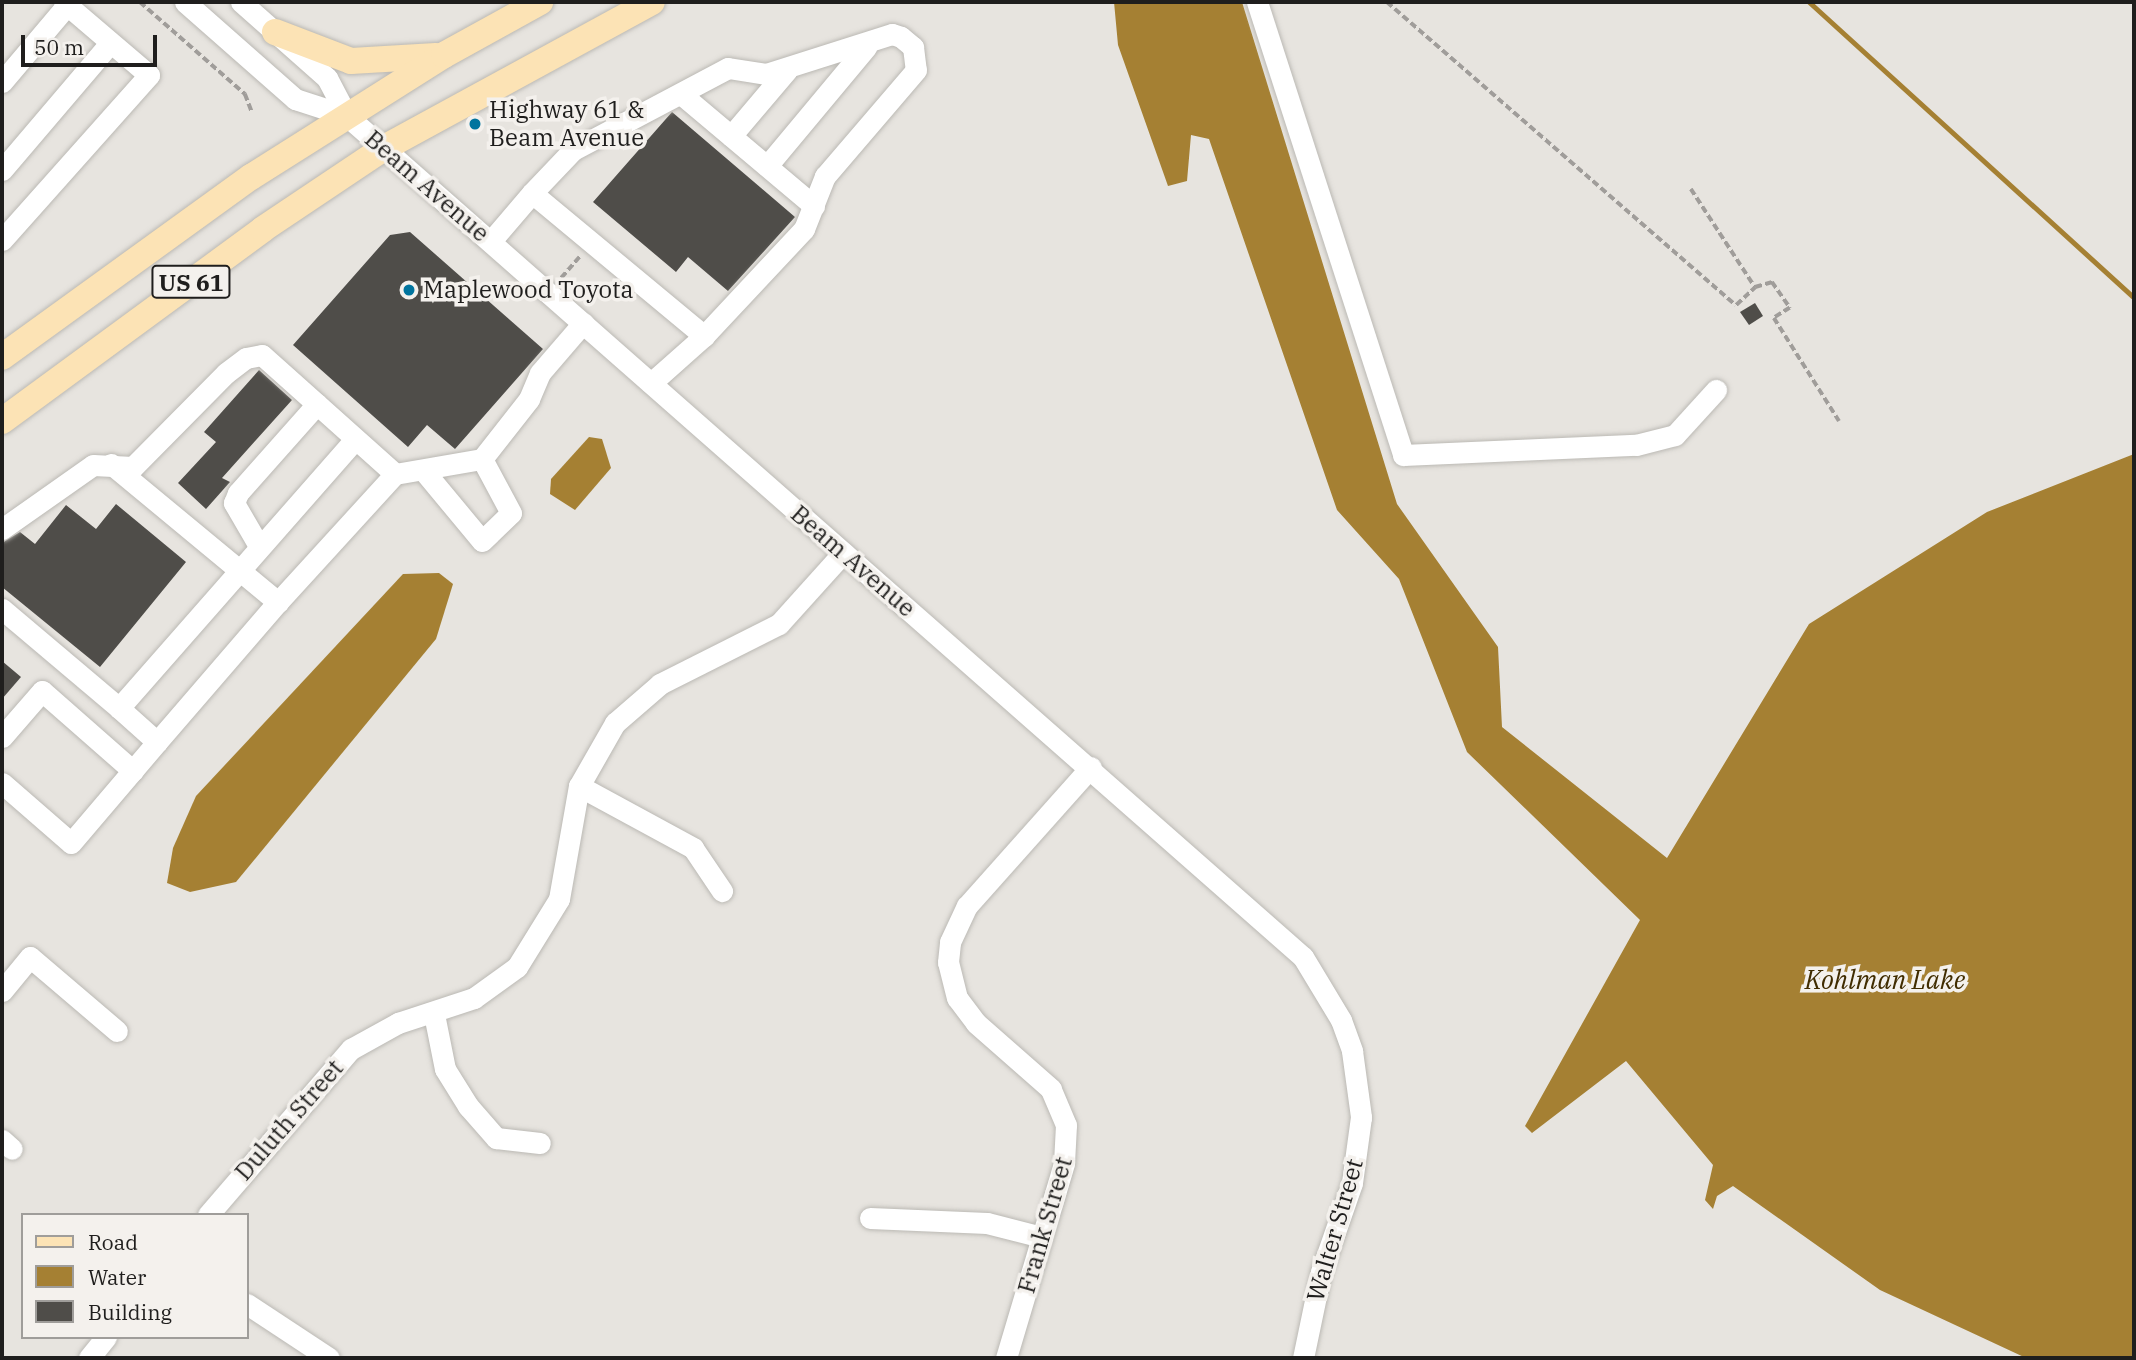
<!DOCTYPE html>
<html>
<head>
<meta charset="utf-8">
<style>
  body { margin:0 }
  #map { position:relative; width:2136px; height:1360px; overflow:hidden; background:#e7e4df; font-family:"IBM Plex Serif",serif }
  div>[style] { position:absolute }
  .water>* { inset:0; background:#a58033 }
  .stream>* { height:5px; margin:-2.5px; padding:0 2.5px; transform-origin:2.5px; border-radius:2.5px; background:#a58033 }
  .building>* { inset:0; background:#4f4d49 }
  .path>* { height:3.5px; margin-top:-1.75px; transform-origin:0; background:repeating-linear-gradient(90deg,#a09d9a 0 7px,transparent 0 10.5px) }
  .roads { filter:drop-shadow(0 0 2px #bbb9b4) drop-shadow(0 0 2px #bbb9b4) }
  .minor>* { height:21px; margin:-10.5px; padding:0 10.5px; transform-origin:10.5px; border-radius:10.5px; background:#fff }
  .major>* { height:26px; margin:-13px; padding:0 13px; transform-origin:13px; border-radius:13px; background:#fce3b5 }
  .dots>* { width:19px; height:19px; translate:-50% -50%; box-sizing:border-box; border:4px solid #f4f1ed; border-radius:50% }
  span { translate:-50% -50%; white-space:nowrap; text-align:center; line-height:1.15; -webkit-text-stroke:7px #f4f1ed; paint-order:stroke }
  .shield-label span { padding:2px 5px; background:#f4f1ed; border:2px solid; border-radius:5px; -webkit-text-stroke-width:0 }
  .shield-label { font-size:23px; color:#1f1e1d; font-weight:700 }
  .poi-label { font-size:24px; color:#1f1e1d }
  .left { translate:0 -50%; text-align:left }
  .street-label { font-size:24px; color:#1f1e1d }
  .water-label { font-size:26px; color:#402c00; font-style:italic }
  .frame { position:absolute; inset:0; border:4px solid #1f1e1d; pointer-events:none }
  .legend { position:absolute; left:21px; top:1213px; width:228px; height:126px; box-sizing:border-box; background:#f4f1ed; border:2px solid #9f9d9a; margin:0; padding:9px 12px; list-style:none; font-size:21px; color:#1f1e1d }
  .legend li { display:flex; align-items:center; gap:14px; height:35px }
  .legend b { width:35px; border:2px solid #9f9d9a }
  .scale { position:absolute; left:21px; top:35px; width:136px; height:32px; box-sizing:border-box; border:4px solid #1f1e1d; border-top:0; padding-left:9px; font-size:21px; line-height:24px; white-space:nowrap; color:#1f1e1d; -webkit-text-stroke:5px #f4f1ed; paint-order:stroke }
</style>
</head>
<body>
<div id="map">
  <div class="water">
    <i style="clip-path:polygon(1114px 2px,1242px 2px,1397px 504px,1498px 647px,1502px 727px,1667px 858px,1809px 624px,1987px 512px,2134px 454px,2134px 1358px,2026px 1358px,1880px 1290px,1733px 1186px,1717px 1196px,1713px 1209px,1705px 1200px,1713px 1165px,1626px 1061px,1532px 1133px,1525px 1126px,1640px 920px,1467px 752px,1399px 579px,1337px 510px,1209px 139px,1191px 135px,1187px 181px,1168px 186px,1118px 45px)"></i>
    <i style="clip-path:polygon(589px 437px,602px 439px,611px 468px,575px 510px,550px 494px,551px 479px)"></i>
    <i style="clip-path:polygon(439px 573px,453px 584px,436px 639px,236px 882px,190px 892px,167px 883px,173px 848px,196px 796px,403px 574px)"></i>
  </div>
  <div class="stream">
    <i style="left:1809px;top:2px;width:440px;rotate:42.3deg"></i>
  </div>
  <div class="building">
    <i style="clip-path:polygon(672px 112px,795px 217px,728px 291px,688px 257px,676px 272px,593px 202px)"></i>
    <i style="clip-path:polygon(410px 232px,543px 349px,455px 449px,427px 425px,408px 447px,293px 345px,390px 235px)"></i>
    <i style="clip-path:polygon(1755px 303px,1763px 316px,1749px 325px,1740px 312px)"></i>
    <i style="clip-path:polygon(259px 370px,292px 400px,222px 478px,230px 482px,206px 509px,178px 483px,216px 442px,204px 432px)"></i>
    <i style="clip-path:polygon(116px 504px,186px 562px,100px 667px,2px 587px,2px 543px,20px 532px,35px 544px,66px 505px,96px 529px)"></i>
    <i style="clip-path:polygon(2px 661px,21px 677px,2px 699px)"></i>
  </div>
  <div class="path">
    <i style="left:140px;top:2px;width:140px;rotate:41.2deg"></i>
    <i style="left:245px;top:94px;width:19px;rotate:69deg"></i>
    <i style="left:1387px;top:2px;width:462px;rotate:41deg"></i>
    <i style="left:1736px;top:305px;width:26px;rotate:-43deg"></i>
    <i style="left:1755px;top:287px;width:18px;rotate:-16deg"></i>
    <i style="left:1772px;top:282px;width:32px;rotate:55deg"></i>
    <i style="left:1790px;top:308px;width:19px;rotate:148deg"></i>
    <i style="left:1774px;top:318px;width:122px;rotate:57.7deg"></i>
    <i style="left:1691px;top:189px;width:117px;rotate:56.9deg"></i>
    <i style="left:561px;top:278px;width:28px;rotate:-49deg"></i>
  </div>
  <div class="roads">
    <div class="minor">
      <i style="left:185px;top:2px;width:147px;rotate:41.4deg"></i>
      <i style="left:295px;top:99px;width:55px;rotate:18.1deg"></i>
      <i style="left:241px;top:2px;width:115px;rotate:41.5deg"></i>
      <i style="left:327px;top:78px;width:43px;rotate:62.2deg"></i>
      <i style="left:347px;top:116px;width:1273px;rotate:41.34deg"></i>
      <i style="left:1303px;top:957px;width:74px;rotate:58.9deg"></i>
      <i style="left:1341px;top:1020px;width:33px;rotate:70deg"></i>
      <i style="left:1352px;top:1051px;width:67px;rotate:82.2deg"></i>
      <i style="left:1361px;top:1117px;width:67px;rotate:97.8deg"></i>
      <i style="left:1352px;top:1183px;width:94px;rotate:109.2deg"></i>
      <i style="left:1321px;top:1272px;width:88px;rotate:101.8deg"></i>
      <i style="left:1257px;top:2px;width:476px;rotate:72.1deg"></i>
      <i style="left:1403px;top:455px;width:233px;rotate:-2.5deg"></i>
      <i style="left:1636px;top:445px;width:40px;rotate:-14.4deg"></i>
      <i style="left:1675px;top:435px;width:61px;rotate:-47.7deg"></i>
      <i style="left:2px;top:82px;width:101px;rotate:-49.8deg"></i>
      <i style="left:67px;top:5px;width:4px;rotate:-135deg"></i>
      <i style="left:681px;top:94px;width:174px;rotate:40.1deg"></i>
      <i style="left:731px;top:136px;width:87px;rotate:-49.7deg"></i>
      <i style="left:767px;top:166px;width:155px;rotate:-50.2deg"></i>
      <i style="left:2px;top:170px;width:167px;rotate:-49.6deg"></i>
      <i style="left:532px;top:193px;width:59px;rotate:-46.4deg"></i>
      <i style="left:573px;top:150px;width:175px;rotate:-27.9deg"></i>
      <i style="left:728px;top:68px;width:38px;rotate:9deg"></i>
      <i style="left:766px;top:74px;width:132px;rotate:-17.6deg"></i>
      <i style="left:892px;top:34px;width:9px;rotate:18deg"></i>
      <i style="left:901px;top:37px;width:16px;rotate:40deg"></i>
      <i style="left:913px;top:47px;width:23px;rotate:83deg"></i>
      <i style="left:916px;top:70px;width:140px;rotate:130.6deg"></i>
      <i style="left:825px;top:176px;width:57px;rotate:111.6deg"></i>
      <i style="left:804px;top:229px;width:146px;rotate:133.1deg"></i>
      <i style="left:2px;top:240px;width:221px;rotate:-48.3deg"></i>
      <i style="left:149px;top:75px;width:108px;rotate:-139.5deg"></i>
      <i style="left:491px;top:241px;width:63px;rotate:-49.5deg"></i>
      <i style="left:532px;top:193px;width:224px;rotate:39.7deg"></i>
      <i style="left:704px;top:336px;width:71px;rotate:138.4deg"></i>
      <i style="left:111px;top:464px;width:217px;rotate:39.6deg"></i>
      <i style="left:278px;top:602px;width:173px;rotate:-47.6deg"></i>
      <i style="left:423px;top:470px;width:92px;rotate:50.3deg"></i>
      <i style="left:482px;top:541px;width:40px;rotate:-44deg"></i>
      <i style="left:511px;top:513px;width:61px;rotate:-118.2deg"></i>
      <i style="left:2px;top:529px;width:111px;rotate:-35.1deg"></i>
      <i style="left:93px;top:465px;width:40px;rotate:2.9deg"></i>
      <i style="left:133px;top:467px;width:132px;rotate:-45.3deg"></i>
      <i style="left:226px;top:373px;width:25px;rotate:-37deg"></i>
      <i style="left:246px;top:358px;width:16px;rotate:-11deg"></i>
      <i style="left:262px;top:355px;width:178px;rotate:41.8deg"></i>
      <i style="left:395px;top:474px;width:88px;rotate:-9.8deg"></i>
      <i style="left:482px;top:459px;width:76px;rotate:-51.9deg"></i>
      <i style="left:529px;top:399px;width:28px;rotate:-67deg"></i>
      <i style="left:540px;top:373px;width:66px;rotate:-49.3deg"></i>
      <i style="left:259px;top:546px;width:50px;rotate:-120.2deg"></i>
      <i style="left:234px;top:503px;width:11px;rotate:-68deg"></i>
      <i style="left:238px;top:493px;width:119px;rotate:-48.4deg"></i>
      <i style="left:2px;top:609px;width:153px;rotate:40.2deg"></i>
      <i style="left:119px;top:708px;width:358px;rotate:-48.7deg"></i>
      <i style="left:119px;top:708px;width:51px;rotate:41.8deg"></i>
      <i style="left:157px;top:742px;width:185px;rotate:-49.2deg"></i>
      <i style="left:2px;top:737px;width:61px;rotate:-49deg"></i>
      <i style="left:42px;top:691px;width:121px;rotate:41.3deg"></i>
      <i style="left:2px;top:783px;width:91px;rotate:41deg"></i>
      <i style="left:71px;top:843px;width:133px;rotate:-49.6deg"></i>
      <i style="left:579px;top:786px;width:130px;rotate:28.5deg"></i>
      <i style="left:693px;top:848px;width:52px;rotate:56deg"></i>
      <i style="left:2px;top:991px;width:44px;rotate:-50.5deg"></i>
      <i style="left:30px;top:957px;width:114px;rotate:40.4deg"></i>
      <i style="left:434px;top:1014px;width:56px;rotate:78.7deg"></i>
      <i style="left:445px;top:1069px;width:44px;rotate:58.1deg"></i>
      <i style="left:468px;top:1106px;width:43px;rotate:48.8deg"></i>
      <i style="left:496px;top:1138px;width:44px;rotate:6.5deg"></i>
      <i style="left:2px;top:1140px;width:13px;rotate:42deg"></i>
      <i style="left:208px;top:1215px;width:219px;rotate:-49.3deg"></i>
      <i style="left:351px;top:1049px;width:54px;rotate:-29deg"></i>
      <i style="left:398px;top:1023px;width:80px;rotate:-18.2deg"></i>
      <i style="left:474px;top:998px;width:53px;rotate:-35.8deg"></i>
      <i style="left:517px;top:967px;width:80px;rotate:-58.3deg"></i>
      <i style="left:559px;top:899px;width:115px;rotate:-80deg"></i>
      <i style="left:579px;top:786px;width:73px;rotate:-60.3deg"></i>
      <i style="left:615px;top:723px;width:60px;rotate:-40.9deg"></i>
      <i style="left:660px;top:684px;width:133px;rotate:-26.8deg"></i>
      <i style="left:779px;top:624px;width:96px;rotate:-48deg"></i>
      <i style="left:870px;top:1218px;width:117px;rotate:2.4deg"></i>
      <i style="left:987px;top:1223px;width:57px;rotate:14.3deg"></i>
      <i style="left:247px;top:1304px;width:98px;rotate:33.4deg"></i>
      <i style="left:89px;top:1358px;width:27px;rotate:-51deg"></i>
      <i style="left:1006px;top:1358px;width:203px;rotate:-73.4deg"></i>
      <i style="left:1064px;top:1163px;width:38px;rotate:-87deg"></i>
      <i style="left:1066px;top:1125px;width:39px;rotate:-113deg"></i>
      <i style="left:1051px;top:1089px;width:100px;rotate:-138.7deg"></i>
      <i style="left:976px;top:1023px;width:31px;rotate:-127deg"></i>
      <i style="left:957px;top:998px;width:37px;rotate:-104deg"></i>
      <i style="left:948px;top:962px;width:20px;rotate:-84deg"></i>
      <i style="left:950px;top:942px;width:40px;rotate:-65deg"></i>
      <i style="left:967px;top:906px;width:186px;rotate:-48.3deg"></i>
    </div>
    <div class="major">
      <i style="left:275px;top:32px;width:81px;rotate:20.9deg"></i>
      <i style="left:351px;top:61px;width:85px;rotate:-3.4deg"></i>
      <i style="left:2px;top:357px;width:307px;rotate:-35.9deg"></i>
      <i style="left:251px;top:177px;width:228px;rotate:-32.3deg"></i>
      <i style="left:444px;top:55px;width:110px;rotate:-28.9deg"></i>
      <i style="left:2px;top:421px;width:324px;rotate:-36.3deg"></i>
      <i style="left:263px;top:229px;width:146px;rotate:-33.8deg"></i>
      <i style="left:384px;top:148px;width:305px;rotate:-28.6deg"></i>
    </div>
  </div>
  <div class="dots">
    <i style="left:475px;top:124px;background:#00749e"></i>
    <i style="left:409px;top:290px;background:#00749e"></i>
  </div>
  <div class="shield-label">
    <span style="left:191px;top:282px">US 61</span>
  </div>
  <div class="poi-label">
    <span class="left" style="left:489px;top:124px">Highway 61 &amp;<br>Beam Avenue</span>
    <span class="left" style="left:423px;top:290px">Maplewood Toyota</span>
  </div>
  <div class="street-label">
    <span style="left:427px;top:186px;rotate:41deg">Beam Avenue</span>
    <span style="left:853px;top:561px;rotate:41deg">Beam Avenue</span>
    <span style="left:289px;top:1120px;rotate:-49deg">Duluth Street</span>
    <span style="left:1045px;top:1225px;rotate:-74deg">Frank Street</span>
    <span style="left:1335px;top:1230px;rotate:-74deg">Walter Street</span>
  </div>
  <div class="water-label">
    <span style="left:1885px;top:980px">Kohlman Lake</span>
  </div>
  <div class="frame"></div>
  <ul class="legend">
  <li><b style="height:9px;background:#fce3b5"></b>Road</li>
  <li><b style="height:19px;background:#a58033"></b>Water</li>
  <li><b style="height:19px;background:#4f4d49"></b>Building</li>
  </ul>
  <div class="scale">50 m</div>
</div>
</body>
</html>
